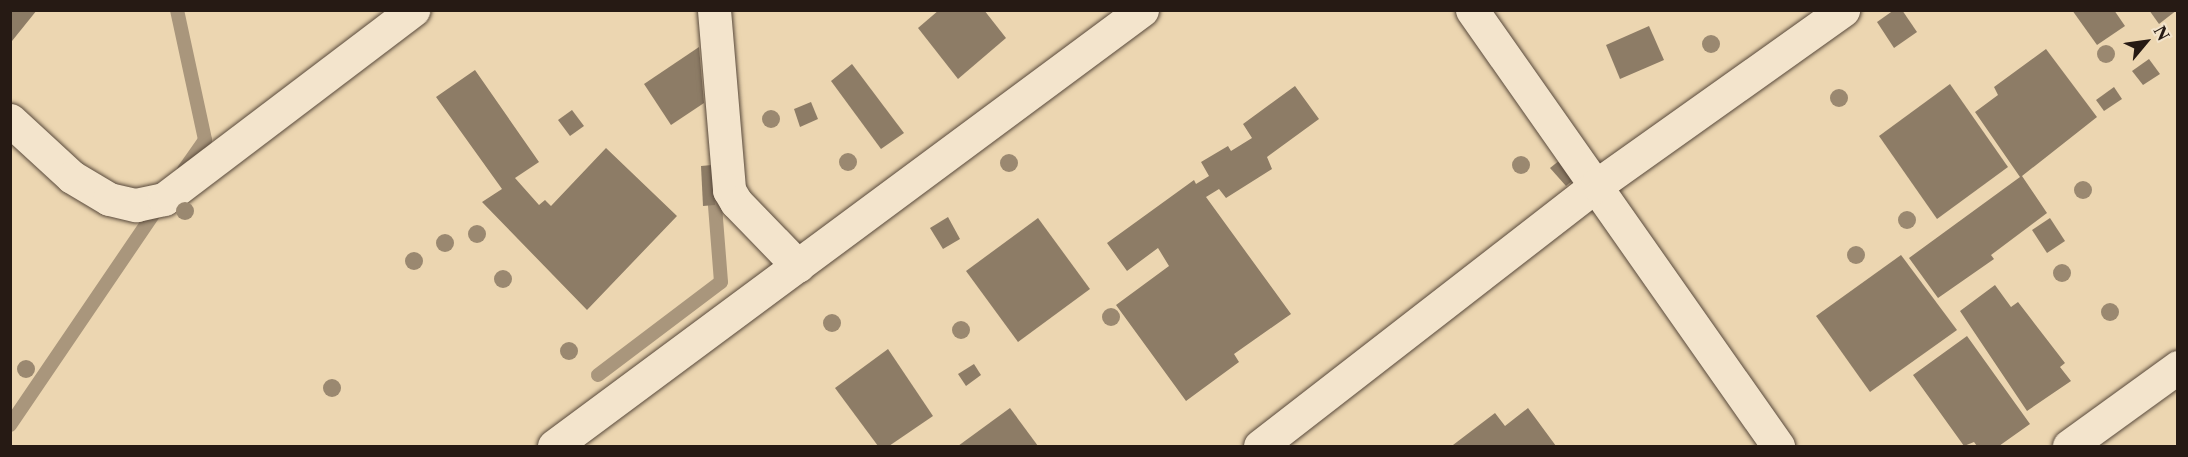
<!DOCTYPE html>
<html>
<head>
<meta charset="utf-8">
<style>
  body { margin:0 }
  #map { position:relative; width:2188px; height:457px; overflow:hidden; background:#ecd6b1; font-family:"Libre Caslon Text",serif }
  div>[style] { position:absolute }
  .stream>* { height:14px; margin:-7px; padding:0 7px; transform-origin:7px; border-radius:7px; background:#a9967c }
  .building>* { inset:0; background:#8d7c66 }
  .roads { filter:drop-shadow(0 0 2px #58493b) drop-shadow(0 0 2px #58493b) }
  .minor>* { height:33px; margin:-16.5px; padding:0 16.5px; transform-origin:16.5px; border-radius:16.5px; background:#f3e4cc }
  .trees>* { width:18px; height:18px; margin:-9px; border-radius:50%; background:#9a8870 }
  span { translate:-50% -50%; white-space:nowrap; text-align:center; line-height:1.15; -webkit-text-stroke:5px #f3e4cc; paint-order:stroke }
  .frame { position:absolute; inset:0; border:12px solid #261a14; pointer-events:none }
  .north { position:absolute; left:2116px; top:12px; width:60px; height:60px; -webkit-text-stroke:4px #f3e4cc; paint-order:stroke; rotate:61deg; font-size:16px; font-weight:700; line-height:24px; text-align:center; color:#261a14 }
  .north::after { content:''; display:block; margin:auto; width:21px; height:27px; background:#261a14; clip-path:polygon(50% 0,100% 100%,50% 72%,0 100%) }
</style>
</head>
<body>
<div id="map">
  <div class="stream">
    <i style="left:177px;top:10px;width:133px;rotate:77.8deg"></i>
    <i style="left:205px;top:140px;width:37px;rotate:125deg"></i>
    <i style="left:598px;top:375px;width:154px;rotate:-37.1deg"></i>
    <i style="left:721px;top:282px;width:77px;rotate:-94.5deg"></i>
    <i style="left:10px;top:425px;width:268px;rotate:-55.8deg"></i>
  </div>
  <div class="building">
    <i style="clip-path:polygon(10px 10px,37px 10px,12px 41px,10px 39px)"></i>
    <i style="clip-path:polygon(939px 10px,984px 10px,1006px 38px,958px 79px,918px 28px)"></i>
    <i style="clip-path:polygon(1894px 10px,1902px 10px,1917px 32px,1894px 48px,1877px 22px)"></i>
    <i style="clip-path:polygon(2072px 10px,2114px 10px,2125px 26px,2097px 45px)"></i>
    <i style="clip-path:polygon(2149px 10px,2177px 10px,2159px 24px)"></i>
    <i style="clip-path:polygon(1649px 26px,1664px 60px,1620px 79px,1606px 45px)"></i>
    <i style="clip-path:polygon(699px 47px,704px 103px,671px 125px,644px 84px)"></i>
    <i style="clip-path:polygon(2046px 49px,2097px 117px,2022px 176px,2047px 213px,1991px 255px,1994px 259px,1938px 298px,1909px 258px,2020px 177px,1975px 112px,1998px 95px,1994px 87px)"></i>
    <i style="clip-path:polygon(2149px 59px,2160px 74px,2143px 85px,2132px 71px)"></i>
    <i style="clip-path:polygon(852px 64px,904px 133px,881px 149px,831px 81px)"></i>
    <i style="clip-path:polygon(475px 70px,539px 162px,515px 178px,539px 205px,545px 200px,551px 206px,606px 148px,677px 216px,587px 310px,482px 202px,502px 189px,436px 97px)"></i>
    <i style="clip-path:polygon(1950px 84px,2008px 167px,1937px 219px,1879px 136px)"></i>
    <i style="clip-path:polygon(1295px 86px,1319px 119px,1267px 157px,1272px 169px,1226px 198px,1219px 189px,1206px 197px,1291px 314px,1234px 354px,1239px 362px,1186px 401px,1116px 305px,1169px 266px,1158px 248px,1127px 271px,1107px 243px,1194px 180px,1196px 184px,1209px 176px,1201px 162px,1228px 146px,1231px 151px,1252px 138px,1243px 124px)"></i>
    <i style="clip-path:polygon(2114px 87px,2122px 99px,2104px 111px,2096px 100px)"></i>
    <i style="clip-path:polygon(811px 102px,818px 119px,800px 127px,794px 109px)"></i>
    <i style="clip-path:polygon(572px 110px,584px 126px,570px 136px,558px 120px)"></i>
    <i style="clip-path:polygon(1565px 156px,1580px 174px,1566px 186px,1550px 168px)"></i>
    <i style="clip-path:polygon(712px 165px,715px 205px,703px 206px,701px 166px)"></i>
    <i style="clip-path:polygon(948px 217px,960px 239px,943px 249px,930px 228px)"></i>
    <i style="clip-path:polygon(1038px 218px,1090px 289px,1018px 342px,966px 271px)"></i>
    <i style="clip-path:polygon(2050px 218px,2065px 241px,2047px 253px,2032px 230px)"></i>
    <i style="clip-path:polygon(1901px 255px,1957px 330px,1870px 392px,1816px 316px)"></i>
    <i style="clip-path:polygon(1995px 285px,2011px 307px,2018px 302px,2065px 363px,2060px 367px,2071px 381px,2027px 411px,1960px 311px)"></i>
    <i style="clip-path:polygon(1967px 336px,2030px 424px,1999px 446px,1977px 446px,1974px 442px,1964px 446px,1913px 375px)"></i>
    <i style="clip-path:polygon(888px 349px,933px 416px,889px 446px,878px 446px,835px 388px)"></i>
    <i style="clip-path:polygon(974px 364px,981px 375px,966px 386px,958px 374px)"></i>
    <i style="clip-path:polygon(1010px 408px,1038px 446px,958px 446px)"></i>
    <i style="clip-path:polygon(1528px 408px,1556px 446px,1453px 445px,1495px 413px,1505px 426px)"></i>
  </div>
  <div class="roads">
    <div class="minor">
      <i style="left:714px;top:10px;width:181px;rotate:85.2deg"></i>
      <i style="left:729px;top:190px;width:14px;rotate:60deg"></i>
      <i style="left:736px;top:202px;width:89px;rotate:45.9deg"></i>
      <i style="left:1472px;top:10px;width:533px;rotate:54.94deg"></i>
      <i style="left:10px;top:120px;width:84px;rotate:42.6deg"></i>
      <i style="left:72px;top:177px;width:43px;rotate:30.7deg"></i>
      <i style="left:109px;top:199px;width:28px;rotate:13deg"></i>
      <i style="left:136px;top:205px;width:29px;rotate:-12deg"></i>
      <i style="left:164px;top:199px;width:313px;rotate:-37.2deg"></i>
      <i style="left:554px;top:446px;width:732px;rotate:-36.56deg"></i>
      <i style="left:1260px;top:446px;width:426px;rotate:-37.8deg"></i>
      <i style="left:1597px;top:185px;width:302px;rotate:-35.4deg"></i>
      <i style="left:2069px;top:446px;width:135px;rotate:-35.9deg"></i>
    </div>
  </div>
  <div class="trees">
    <i style="left:1711px;top:44px"></i>
    <i style="left:2106px;top:54px"></i>
    <i style="left:1839px;top:98px"></i>
    <i style="left:771px;top:119px"></i>
    <i style="left:848px;top:162px"></i>
    <i style="left:1009px;top:163px"></i>
    <i style="left:1521px;top:165px"></i>
    <i style="left:2083px;top:190px"></i>
    <i style="left:185px;top:211px"></i>
    <i style="left:1907px;top:220px"></i>
    <i style="left:477px;top:234px"></i>
    <i style="left:445px;top:243px"></i>
    <i style="left:1856px;top:255px"></i>
    <i style="left:414px;top:261px"></i>
    <i style="left:2062px;top:273px"></i>
    <i style="left:503px;top:279px"></i>
    <i style="left:2110px;top:312px"></i>
    <i style="left:1111px;top:317px"></i>
    <i style="left:832px;top:323px"></i>
    <i style="left:961px;top:330px"></i>
    <i style="left:569px;top:351px"></i>
    <i style="left:26px;top:369px"></i>
    <i style="left:332px;top:388px"></i>
  </div>
  <div class="frame"></div>
  <div class="north">N</div>
</div>
</body>
</html>
